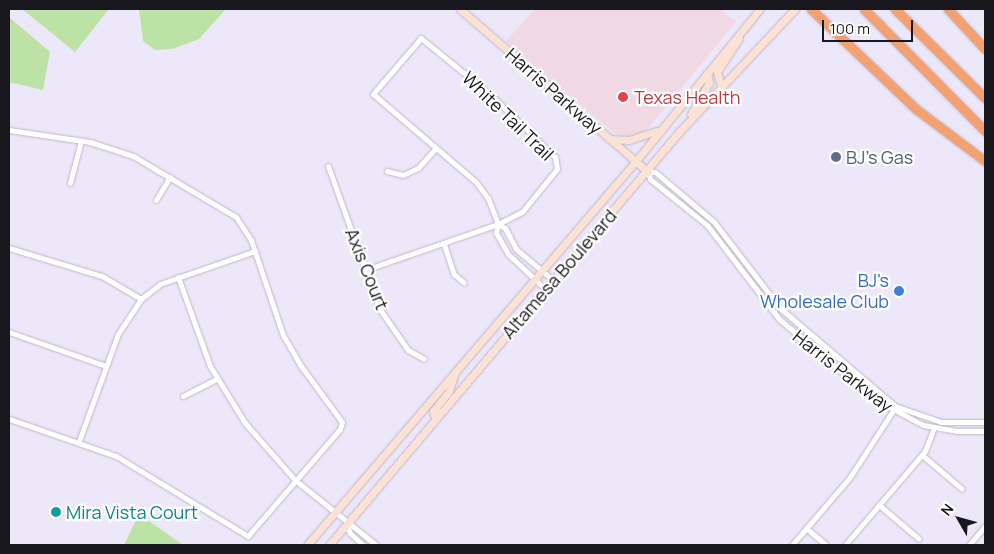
<!DOCTYPE html>
<html>
<head>
<meta charset="utf-8">
<style>
  body { margin:0 }
  #map { position:relative; width:994px; height:554px; overflow:hidden; background:#ede7fa; font-family:Manrope,sans-serif }
  div>[style] { position:absolute }
  .medical>* { inset:0; background:#f1d9e4 }
  .green>* { inset:0; background:#bde2a6 }
  .roads { filter:drop-shadow(0 0 1px #bdb7c9) drop-shadow(0 0 1px #bdb7c9) }
  .street>* { height:5px; margin:-2.5px; padding:0 2.5px; transform-origin:2.5px; border-radius:2.5px; background:#fff }
  .secondary>* { height:7px; margin:-3.5px; padding:0 3.5px; transform-origin:3.5px; border-radius:3.5px; background:#fce2d4 }
  .highway>* { height:9px; margin:-4.5px; padding:0 4.5px; transform-origin:4.5px; border-radius:4.5px; background:#f5a06f }
  .dots>* { width:14px; height:14px; translate:-50% -50%; box-sizing:border-box; border:2px solid #fff; border-radius:50% }
  span { translate:-50% -50%; white-space:nowrap; text-align:center; line-height:1.15; -webkit-text-stroke:4.5px #fff; paint-order:stroke }
  .street-label { font-size:18px; color:#19171e }
  .health-label { font-size:18px; color:#be3a42 }
  .left { translate:0 -50%; text-align:left }
  .service-label { font-size:18px; color:#4e5e75 }
  .shop-label { font-size:18px; color:#366cbe }
  .right { translate:-100% -50%; text-align:right }
  .culture-label { font-size:18px; color:#0d838f }
  .frame { position:absolute; inset:0; border:10px solid #19171e; pointer-events:none }
  .north { position:absolute; left:934px; top:494px; width:50px; height:50px; -webkit-text-stroke:4px #fff; paint-order:stroke; rotate:308deg; font-size:14px; font-weight:700; line-height:20px; text-align:center; color:#19171e }
  .north::after { content:''; display:block; margin:auto; width:18px; height:22px; background:#19171e; clip-path:polygon(50% 0,100% 100%,50% 72%,0 100%) }
  .scale { position:absolute; left:822px; top:20px; width:91px; height:22px; box-sizing:border-box; border:2px solid #19171e; border-top:0; padding-left:6px; font-size:15px; line-height:18px; white-space:nowrap; color:#19171e; -webkit-text-stroke:4px #fff; paint-order:stroke }
</style>
</head>
<body>
<div id="map">
  <div class="medical">
    <i style="clip-path:polygon(535px 9px,720px 9px,736px 22px,644px 133px,631px 137px,614px 133px,506px 41px)"></i>
  </div>
  <div class="green">
    <i style="clip-path:polygon(22px 9px,109px 9px,75px 52px)"></i>
    <i style="clip-path:polygon(139px 9px,226px 9px,199px 39px,172px 49px,155px 50px,143px 41px)"></i>
    <i style="clip-path:polygon(9px 17px,50px 52px,43px 90px,9px 82px)"></i>
    <i style="clip-path:polygon(139px 514px,183px 545px,124px 545px)"></i>
  </div>
  <div class="roads">
    <div class="street">
      <i style="left:9px;top:130px;width:82px;rotate:8.4deg"></i>
      <i style="left:90px;top:142px;width:45px;rotate:18deg"></i>
      <i style="left:133px;top:156px;width:120px;rotate:30.6deg"></i>
      <i style="left:236px;top:217px;width:27px;rotate:57deg"></i>
      <i style="left:251px;top:240px;width:100px;rotate:71.4deg"></i>
      <i style="left:283px;top:335px;width:36px;rotate:60deg"></i>
      <i style="left:301px;top:366px;width:69px;rotate:53.8deg"></i>
      <i style="left:342px;top:422px;width:7px;rotate:106deg"></i>
      <i style="left:340px;top:429px;width:141px;rotate:130.7deg"></i>
      <i style="left:248px;top:536px;width:154px;rotate:-148.8deg"></i>
      <i style="left:116px;top:456px;width:113px;rotate:-160.9deg"></i>
      <i style="left:328px;top:166px;width:151px;rotate:70.2deg"></i>
      <i style="left:379px;top:308px;width:51px;rotate:55.4deg"></i>
      <i style="left:408px;top:350px;width:18px;rotate:29deg"></i>
      <i style="left:387px;top:171px;width:16px;rotate:14deg"></i>
      <i style="left:403px;top:175px;width:17px;rotate:-25deg"></i>
      <i style="left:418px;top:168px;width:27px;rotate:-48deg"></i>
      <i style="left:70px;top:183px;width:43px;rotate:-75.3deg"></i>
      <i style="left:156px;top:200px;width:27px;rotate:-59deg"></i>
      <i style="left:498px;top:224px;width:8px;rotate:30deg"></i>
      <i style="left:505px;top:228px;width:24px;rotate:62deg"></i>
      <i style="left:516px;top:249px;width:48px;rotate:40deg"></i>
      <i style="left:444px;top:244px;width:32px;rotate:72deg"></i>
      <i style="left:454px;top:274px;width:13px;rotate:42deg"></i>
      <i style="left:9px;top:248px;width:97px;rotate:16.8deg"></i>
      <i style="left:102px;top:276px;width:45px;rotate:30.5deg"></i>
      <i style="left:365px;top:270px;width:141px;rotate:-19.1deg"></i>
      <i style="left:498px;top:224px;width:27px;rotate:-27deg"></i>
      <i style="left:522px;top:212px;width:55px;rotate:-50.9deg"></i>
      <i style="left:557px;top:169px;width:12px;rotate:-99deg"></i>
      <i style="left:555px;top:157px;width:88px;rotate:-135.9deg"></i>
      <i style="left:492px;top:96px;width:92px;rotate:-140.8deg"></i>
      <i style="left:421px;top:38px;width:74px;rotate:130.6deg"></i>
      <i style="left:373px;top:94px;width:134px;rotate:40.5deg"></i>
      <i style="left:475px;top:181px;width:21px;rotate:53deg"></i>
      <i style="left:488px;top:198px;width:28px;rotate:69deg"></i>
      <i style="left:498px;top:224px;width:9px;rotate:103deg"></i>
      <i style="left:496px;top:233px;width:24px;rotate:60deg"></i>
      <i style="left:508px;top:254px;width:51px;rotate:43.4deg"></i>
      <i style="left:178px;top:277px;width:95px;rotate:70.2deg"></i>
      <i style="left:210px;top:366px;width:67px;rotate:58.4deg"></i>
      <i style="left:245px;top:423px;width:76px;rotate:48.7deg"></i>
      <i style="left:295px;top:480px;width:104px;rotate:38.7deg"></i>
      <i style="left:9px;top:332px;width:103px;rotate:19.3deg"></i>
      <i style="left:183px;top:396px;width:38px;rotate:-27deg"></i>
      <i style="left:985px;top:422px;width:44px;rotate:180deg"></i>
      <i style="left:941px;top:422px;width:49px;rotate:-160.8deg"></i>
      <i style="left:895px;top:406px;width:151px;rotate:-139.6deg"></i>
      <i style="left:780px;top:308px;width:108px;rotate:-127.5deg"></i>
      <i style="left:714px;top:222px;width:77px;rotate:-139.7deg"></i>
      <i style="left:655px;top:172px;width:7px;rotate:180deg"></i>
      <i style="left:648px;top:172px;width:7px;rotate:74deg"></i>
      <i style="left:650px;top:179px;width:73px;rotate:38.9deg"></i>
      <i style="left:707px;top:225px;width:118px;rotate:52.5deg"></i>
      <i style="left:779px;top:319px;width:123px;rotate:40deg"></i>
      <i style="left:873px;top:398px;width:57px;rotate:28.4deg"></i>
      <i style="left:923px;top:425px;width:34px;rotate:10deg"></i>
      <i style="left:956px;top:431px;width:29px"></i>
      <i style="left:79px;top:441px;width:114px;rotate:-70deg"></i>
      <i style="left:118px;top:334px;width:42px;rotate:-56.7deg"></i>
      <i style="left:141px;top:299px;width:24px;rotate:-38deg"></i>
      <i style="left:160px;top:284px;width:101px;rotate:-19.2deg"></i>
      <i style="left:922px;top:455px;width:52px;rotate:40.4deg"></i>
      <i style="left:879px;top:505px;width:52px;rotate:40.4deg"></i>
      <i style="left:346px;top:524px;width:10px;rotate:66deg"></i>
      <i style="left:350px;top:533px;width:18px;rotate:43deg"></i>
      <i style="left:806px;top:528px;width:26px;rotate:40deg"></i>
      <i style="left:792px;top:545px;width:89px;rotate:-49.5deg"></i>
      <i style="left:850px;top:477px;width:81px;rotate:-57.1deg"></i>
      <i style="left:845px;top:545px;width:123px;rotate:-49.6deg"></i>
      <i style="left:925px;top:451px;width:25px;rotate:-69deg"></i>
      <i style="left:969px;top:545px;width:25px;rotate:-50deg"></i>
    </div>
    <div class="secondary">
      <i style="left:460px;top:9px;width:249px;rotate:40.9deg"></i>
      <i style="left:721px;top:86px;width:15px;rotate:-106deg"></i>
      <i style="left:717px;top:72px;width:40px;rotate:-57.1deg"></i>
      <i style="left:691px;top:114px;width:36px;rotate:-60deg"></i>
      <i style="left:709px;top:83px;width:10px;rotate:-101deg"></i>
      <i style="left:609px;top:139px;width:20px;rotate:3deg"></i>
      <i style="left:629px;top:140px;width:29px;rotate:-18deg"></i>
      <i style="left:435px;top:419px;width:8px;rotate:-104deg"></i>
      <i style="left:433px;top:411px;width:26px;rotate:-51deg"></i>
      <i style="left:449px;top:391px;width:20px;rotate:-72deg"></i>
      <i style="left:307px;top:545px;width:504px;rotate:-49.42deg"></i>
      <i style="left:635px;top:162px;width:198px;rotate:-50.8deg"></i>
      <i style="left:329px;top:545px;width:541px;rotate:-49.72deg"></i>
      <i style="left:679px;top:132px;width:169px;rotate:-46.7deg"></i>
    </div>
    <div class="highway">
      <i style="left:811px;top:9px;width:145px;rotate:43.6deg"></i>
      <i style="left:916px;top:109px;width:86px;rotate:37deg"></i>
      <i style="left:864px;top:9px;width:172px;rotate:45.2deg"></i>
      <i style="left:895px;top:9px;width:127px;rotate:44.7deg"></i>
      <i style="left:948px;top:9px;width:54px;rotate:47.2deg"></i>
    </div>
  </div>
  <div class="dots">
    <i style="left:623px;top:97px;background:#e0444e"></i>
    <i style="left:836px;top:157px;background:#5c6f8a"></i>
    <i style="left:899px;top:291px;background:#3f7fe0"></i>
    <i style="left:56px;top:512px;background:#0f9aa8"></i>
  </div>
  <div class="street-label">
    <span style="left:554px;top:91px;rotate:41deg">Harris Parkway</span>
    <span style="left:508px;top:116px;rotate:44deg">White Tail Trail</span>
    <span style="left:367px;top:269px;rotate:68deg">Axis Court</span>
    <span style="left:559px;top:274px;rotate:-49deg">Altamesa Boulevard</span>
    <span style="left:843px;top:371px;rotate:38deg">Harris Parkway</span>
  </div>
  <div class="health-label">
    <span class="left" style="left:634px;top:97px">Texas Health</span>
  </div>
  <div class="service-label">
    <span class="left" style="left:846px;top:157px">BJ's Gas</span>
  </div>
  <div class="shop-label">
    <span class="right" style="left:889px;top:291px">BJ's<br>Wholesale Club</span>
  </div>
  <div class="culture-label">
    <span class="left" style="left:66px;top:512px">Mira Vista Court</span>
  </div>
  <div class="frame"></div>
  <div class="north">N</div>
  <div class="scale">100 m</div>
</div>
</body>
</html>
